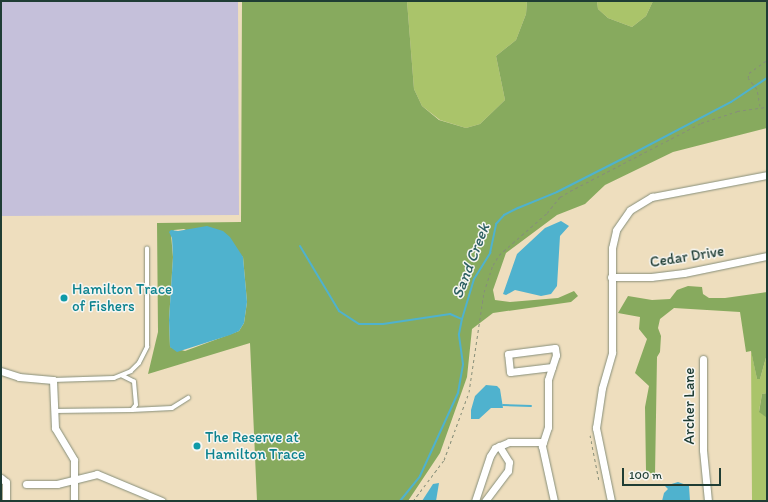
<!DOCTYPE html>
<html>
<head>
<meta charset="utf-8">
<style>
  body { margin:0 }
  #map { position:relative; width:768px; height:502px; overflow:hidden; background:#eedebe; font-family:Itim,sans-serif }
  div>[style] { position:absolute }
  .industrial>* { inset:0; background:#c5c0da }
  .green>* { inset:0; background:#aac46a }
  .forest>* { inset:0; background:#87aa5e }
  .water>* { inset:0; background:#4fb2ce }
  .stream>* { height:2px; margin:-1px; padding:0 1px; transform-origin:1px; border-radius:1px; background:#4fb2ce }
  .path>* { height:1px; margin-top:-0.5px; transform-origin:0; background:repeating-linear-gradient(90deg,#868e79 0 3px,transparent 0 6px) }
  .roads { filter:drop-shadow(0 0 1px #868e79) drop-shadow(0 0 1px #868e79) }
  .service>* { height:3.5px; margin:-1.75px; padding:0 1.75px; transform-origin:1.75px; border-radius:1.75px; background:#fff }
  .minor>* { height:7px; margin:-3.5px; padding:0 3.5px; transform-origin:3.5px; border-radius:3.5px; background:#fff }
  .dots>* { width:11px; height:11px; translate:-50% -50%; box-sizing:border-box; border:2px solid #f6f6f2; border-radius:50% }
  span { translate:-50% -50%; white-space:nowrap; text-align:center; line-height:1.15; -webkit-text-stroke:3px #f6f6f2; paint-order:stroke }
  .street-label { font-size:15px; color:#1f3d34 }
  .culture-label { font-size:15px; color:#0d838f }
  .left { translate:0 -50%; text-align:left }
  .water-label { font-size:16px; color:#2d6062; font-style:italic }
  .frame { position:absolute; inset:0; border:2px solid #1f3d34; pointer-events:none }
  .scale { position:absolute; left:622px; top:468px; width:99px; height:18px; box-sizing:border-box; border:2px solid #1f3d34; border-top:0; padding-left:5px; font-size:12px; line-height:14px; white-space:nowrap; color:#1f3d34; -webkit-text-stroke:3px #f6f6f2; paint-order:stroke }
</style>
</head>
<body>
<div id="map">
  <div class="industrial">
    <i style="clip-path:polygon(1px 1px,238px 1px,239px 215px,1px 216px)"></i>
  </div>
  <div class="green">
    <i style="clip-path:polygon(407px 1px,527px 1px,526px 14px,516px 40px,496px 56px,505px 100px,480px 124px,466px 128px,440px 120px,422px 106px,414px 89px)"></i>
    <i style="clip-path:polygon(597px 1px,653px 1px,646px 16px,632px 27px,608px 18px,598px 9px)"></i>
    <i style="clip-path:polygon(751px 350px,757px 379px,760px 379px,767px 354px,767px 393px,762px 394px,759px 411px,767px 417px,767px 501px,752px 501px)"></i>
  </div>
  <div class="forest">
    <i style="clip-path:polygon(evenodd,242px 1px,407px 1px,414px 89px,422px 106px,439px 120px,466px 128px,480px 124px,505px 100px,496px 56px,516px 40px,526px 14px,527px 1px,597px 1px,598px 9px,608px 18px,632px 27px,646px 16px,653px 1px,767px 1px,767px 128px,673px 152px,605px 185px,585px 204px,557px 215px,506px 253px,493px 290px,495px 300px,510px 302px,558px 298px,574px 291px,578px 296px,571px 302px,493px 313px,472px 329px,467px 377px,440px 453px,408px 501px,257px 501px,250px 343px,148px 374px,158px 332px,157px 223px,241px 222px,242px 1px,184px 229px,243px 257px,247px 302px,244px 323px,239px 331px,185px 351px,170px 347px,169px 320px,173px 257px,171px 234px,174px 230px,184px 229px)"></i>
    <i style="clip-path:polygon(688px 286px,702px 287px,703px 294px,709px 298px,725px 298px,767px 292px,767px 354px,760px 379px,757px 379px,751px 351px,746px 352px,740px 312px,674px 308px,660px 319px,658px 328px,661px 336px,660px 352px,657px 357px,655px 475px,646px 471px,645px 407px,649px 386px,635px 373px,647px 339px,639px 329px,640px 317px,618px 313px,628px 296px,652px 300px,670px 299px,677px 290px)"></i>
    <i style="clip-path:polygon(767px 393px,767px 417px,766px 417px,759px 412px,762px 394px)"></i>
  </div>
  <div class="water">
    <i style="clip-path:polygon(561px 221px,569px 226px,560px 236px,557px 286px,551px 294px,541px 296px,515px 290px,506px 295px,503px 294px,517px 254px,545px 228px)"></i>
    <i style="clip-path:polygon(207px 226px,223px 231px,230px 237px,243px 257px,247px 302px,244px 323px,239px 331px,230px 335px,177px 352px,170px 347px,169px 320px,173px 257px,172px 238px,169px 232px,171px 230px,178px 231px)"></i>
    <i style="clip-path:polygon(486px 385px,497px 386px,500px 389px,503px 408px,491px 408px,479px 419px,471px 419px,471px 410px,475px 396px)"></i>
    <i style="clip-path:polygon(678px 482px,689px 486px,690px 501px,662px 501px,664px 493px,668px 489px,665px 486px)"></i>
    <i style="clip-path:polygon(439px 483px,436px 501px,422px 501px,433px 484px)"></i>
  </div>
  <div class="stream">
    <i style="left:300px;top:246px;width:76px;rotate:59deg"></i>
    <i style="left:339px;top:311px;width:24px;rotate:33deg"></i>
    <i style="left:359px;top:324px;width:24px"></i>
    <i style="left:383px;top:324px;width:68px;rotate:-8.5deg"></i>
    <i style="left:450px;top:314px;width:13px;rotate:23deg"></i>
    <i style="left:503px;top:405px;width:28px;rotate:2deg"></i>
    <i style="left:400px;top:501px;width:32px;rotate:-51deg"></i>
    <i style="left:420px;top:476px;width:91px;rotate:-65.4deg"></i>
    <i style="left:458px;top:393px;width:29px;rotate:-80deg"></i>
    <i style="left:463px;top:364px;width:30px;rotate:-98deg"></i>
    <i style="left:459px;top:334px;width:15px;rotate:-79deg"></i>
    <i style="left:462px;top:319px;width:42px;rotate:-73.3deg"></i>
    <i style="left:474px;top:279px;width:31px;rotate:-58deg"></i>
    <i style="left:490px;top:253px;width:30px;rotate:-78deg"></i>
    <i style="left:496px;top:224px;width:12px;rotate:-48deg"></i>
    <i style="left:504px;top:215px;width:16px;rotate:-27deg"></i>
    <i style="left:518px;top:208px;width:42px;rotate:-22.3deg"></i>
    <i style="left:557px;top:192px;width:84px;rotate:-26.9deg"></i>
    <i style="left:632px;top:154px;width:112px;rotate:-27.7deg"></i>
    <i style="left:731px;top:102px;width:43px;rotate:-33.7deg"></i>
  </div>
  <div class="path">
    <i style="left:760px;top:106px;width:17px;rotate:-100deg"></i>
    <i style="left:757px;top:89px;width:14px;rotate:-129deg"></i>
    <i style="left:748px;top:78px;width:5px;rotate:-79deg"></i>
    <i style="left:749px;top:73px;width:22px;rotate:-36deg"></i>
    <i style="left:590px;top:435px;width:47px;rotate:78.9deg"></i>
    <i style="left:413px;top:501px;width:51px;rotate:-52.9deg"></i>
    <i style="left:444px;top:460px;width:72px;rotate:-69.8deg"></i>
    <i style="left:469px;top:392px;width:101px;rotate:-81.5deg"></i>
    <i style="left:484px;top:292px;width:28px;rotate:-72deg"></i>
    <i style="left:493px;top:265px;width:12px;rotate:-59deg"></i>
    <i style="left:499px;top:255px;width:64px;rotate:-41.2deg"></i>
    <i style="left:547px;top:213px;width:21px;rotate:-51deg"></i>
    <i style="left:560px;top:197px;width:12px;rotate:-31deg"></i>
    <i style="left:570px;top:191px;width:148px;rotate:-27.4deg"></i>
    <i style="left:701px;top:123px;width:38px;rotate:-18deg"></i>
    <i style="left:737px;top:111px;width:30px;rotate:-8deg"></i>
  </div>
  <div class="roads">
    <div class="service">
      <i style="left:53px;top:380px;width:61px;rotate:-1.9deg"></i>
      <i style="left:114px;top:378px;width:18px;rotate:-22deg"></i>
      <i style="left:131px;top:371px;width:11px;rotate:-45deg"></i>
      <i style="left:139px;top:363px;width:18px;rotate:-63deg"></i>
      <i style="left:147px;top:347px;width:98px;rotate:-90deg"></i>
      <i style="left:132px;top:410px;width:40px;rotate:-2.9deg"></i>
      <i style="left:172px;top:408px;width:19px;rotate:-32deg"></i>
      <i style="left:54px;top:411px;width:78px;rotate:-0.7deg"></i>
      <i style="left:132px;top:410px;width:6px;rotate:-51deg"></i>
      <i style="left:136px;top:405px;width:23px;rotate:-95deg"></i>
      <i style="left:134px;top:382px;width:13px;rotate:-153deg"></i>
    </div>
    <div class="minor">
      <i style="left:611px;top:277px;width:40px"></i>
      <i style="left:651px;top:277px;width:33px;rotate:-7deg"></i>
      <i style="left:684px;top:273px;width:85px;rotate:-11.6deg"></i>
      <i style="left:703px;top:359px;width:91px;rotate:90deg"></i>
      <i style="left:703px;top:450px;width:51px;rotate:84.4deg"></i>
      <i style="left:552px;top:367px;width:42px;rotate:173.2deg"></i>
      <i style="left:510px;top:372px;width:18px;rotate:-96deg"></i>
      <i style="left:508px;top:354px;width:47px;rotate:-7.3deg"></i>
      <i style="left:555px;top:348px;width:7px;rotate:82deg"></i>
      <i style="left:556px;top:355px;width:26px;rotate:108deg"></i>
      <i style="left:548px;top:380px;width:47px;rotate:90deg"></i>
      <i style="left:548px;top:427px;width:20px;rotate:108deg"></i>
      <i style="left:542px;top:446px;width:56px;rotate:77.7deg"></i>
      <i style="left:1px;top:371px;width:19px;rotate:18deg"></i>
      <i style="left:19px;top:377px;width:34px;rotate:5deg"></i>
      <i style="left:53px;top:380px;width:48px;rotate:87.6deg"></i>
      <i style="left:55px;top:428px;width:37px;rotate:59deg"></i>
      <i style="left:74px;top:460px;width:41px;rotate:90deg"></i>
      <i style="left:1px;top:478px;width:6px;rotate:39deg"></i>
      <i style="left:6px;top:482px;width:19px;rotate:90deg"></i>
      <i style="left:26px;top:484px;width:31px"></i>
      <i style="left:57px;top:484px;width:41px;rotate:-14deg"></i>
      <i style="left:97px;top:474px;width:70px;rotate:22.6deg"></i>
      <i style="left:475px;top:501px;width:47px;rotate:-71.6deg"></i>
      <i style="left:490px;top:456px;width:9px;rotate:-58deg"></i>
      <i style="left:495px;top:448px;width:15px;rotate:-23deg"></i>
      <i style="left:509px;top:442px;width:34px"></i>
      <i style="left:485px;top:501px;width:38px;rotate:-53deg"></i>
      <i style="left:508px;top:471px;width:9px;rotate:-84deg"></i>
      <i style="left:509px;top:462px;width:19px;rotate:-122deg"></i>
      <i style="left:611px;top:501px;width:75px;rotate:-101.6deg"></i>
      <i style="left:596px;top:428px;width:40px;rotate:-81.5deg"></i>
      <i style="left:602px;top:388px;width:37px;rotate:-74deg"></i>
      <i style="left:612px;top:352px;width:104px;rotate:-90deg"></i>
      <i style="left:612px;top:248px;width:18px;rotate:-77deg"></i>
      <i style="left:616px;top:230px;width:24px;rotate:-55deg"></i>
      <i style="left:630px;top:210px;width:26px;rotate:-31deg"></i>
      <i style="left:652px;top:197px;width:117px;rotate:-10.8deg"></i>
    </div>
  </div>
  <div class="dots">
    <i style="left:64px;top:298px;background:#0f9aa8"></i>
    <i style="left:197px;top:446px;background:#0f9aa8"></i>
  </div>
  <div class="street-label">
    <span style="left:687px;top:257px;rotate:-9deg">Cedar Drive</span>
    <span style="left:690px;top:406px;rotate:-90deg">Archer Lane</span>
  </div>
  <div class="culture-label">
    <span class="left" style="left:72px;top:298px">Hamilton Trace<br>of Fishers</span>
    <span class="left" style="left:205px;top:446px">The Reserve at<br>Hamilton Trace</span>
  </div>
  <div class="water-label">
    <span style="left:471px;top:261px;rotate:-69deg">Sand Creek</span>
  </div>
  <div class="frame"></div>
  <div class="scale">100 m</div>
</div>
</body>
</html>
